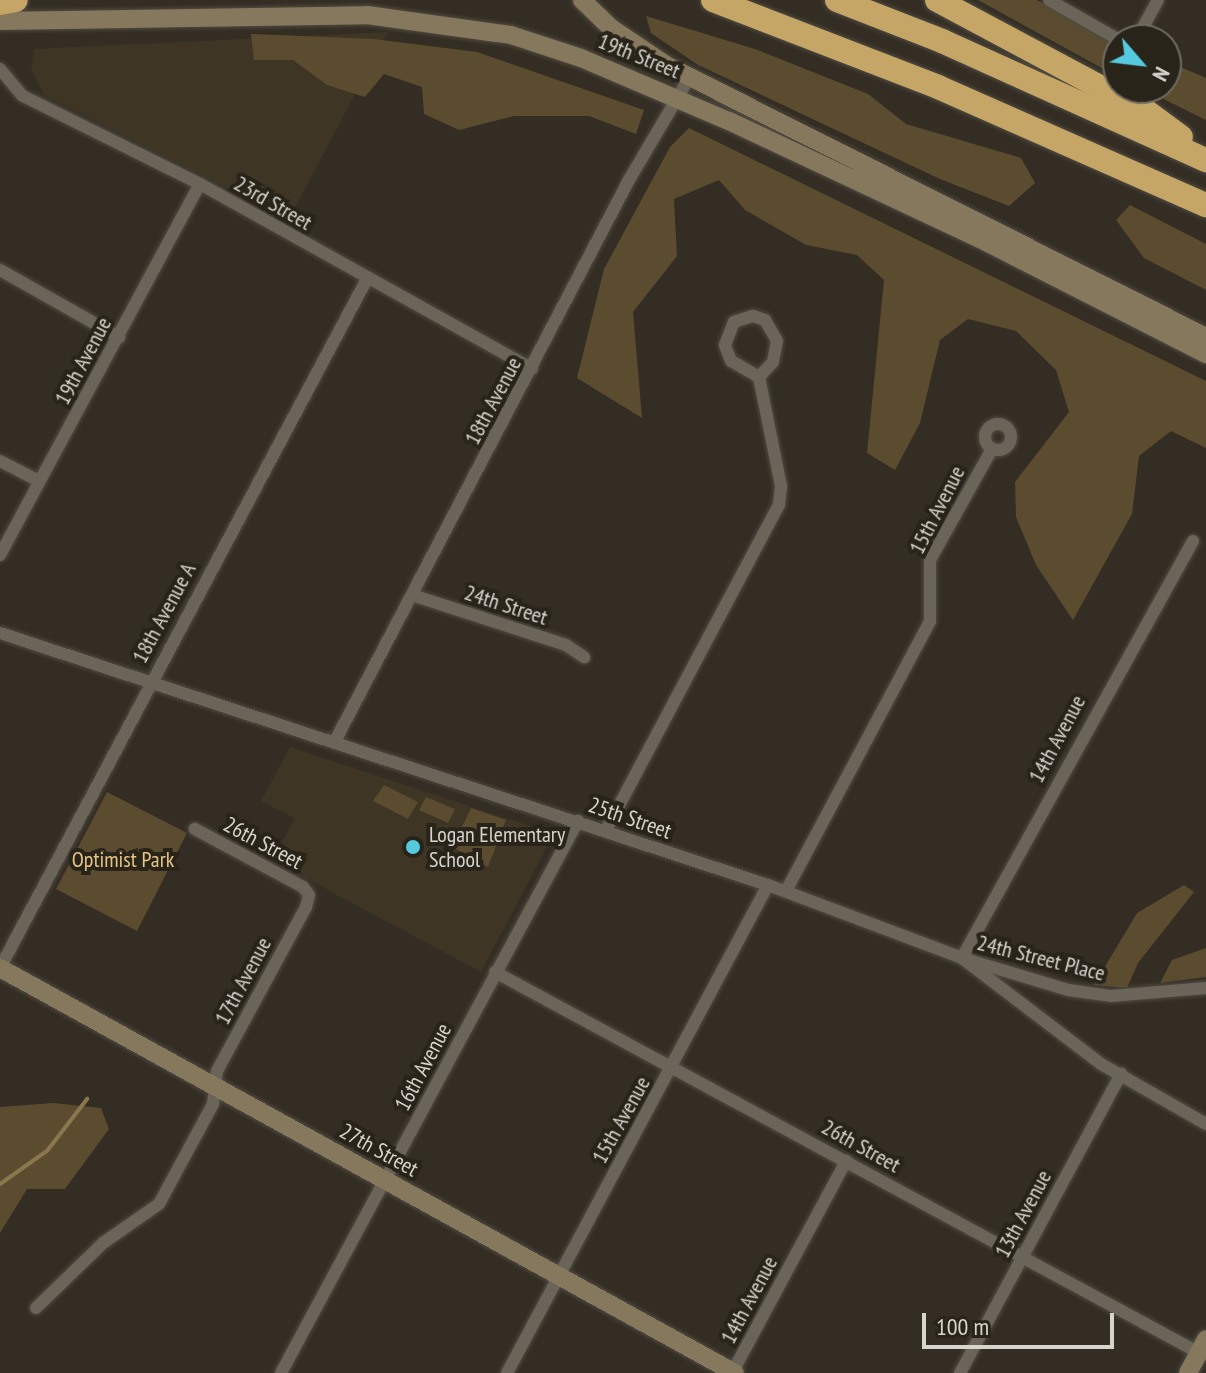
<!DOCTYPE html>
<html>
<head>
<meta charset="utf-8">
<style>
  body { margin:0 }
  #map { position:relative; width:1206px; height:1373px; overflow:hidden; background:#332d23; font-family:"PT Sans Narrow",sans-serif }
  div>[style] { position:absolute }
  .built>* { inset:0; background:#3e3525 }
  .green>* { inset:0; background:#5b4c2f }
  .stream>* { height:4px; margin:-2px; padding:0 2px; transform-origin:2px; border-radius:2px; background:#8b774e }
  .roads { filter:drop-shadow(0 0 2px #504b42) drop-shadow(0 0 2px #504b42) }
  .street>* { height:12px; margin:-6px; padding:0 6px; transform-origin:6px; border-radius:6px; background:#6b6559 }
  .street>.ring { margin:-6px; padding:0; box-sizing:content-box; background:none; border:12px solid #6b6559; border-radius:50% }
  .secondary>* { height:18px; margin:-9px; padding:0 9px; transform-origin:9px; border-radius:9px; background:#86785d }
  .highway>* { height:24px; margin:-12px; padding:0 12px; transform-origin:12px; border-radius:12px; background:#c6a666 }
  .dots>* { width:22px; height:22px; translate:-50% -50%; box-sizing:border-box; border:4px solid #29241a; border-radius:50% }
  span { translate:-50% -50%; white-space:nowrap; text-align:center; line-height:1.15; -webkit-text-stroke:8px #29241a; paint-order:stroke }
  .street-label { font-size:22px; color:#d7d4cd }
  .poi-label { font-size:22px; color:#d7d4cd }
  .left { translate:0 -50%; text-align:left }
  .park-label { font-size:22px; color:#e7c583 }
  .north { position:absolute; left:1102px; top:24px; width:80px; height:80px; box-sizing:border-box; background:#29241a; border:2px solid #6f6a62; border-radius:50%; rotate:118deg; font-size:22px; font-weight:700; line-height:32px; text-align:center; color:#d7d4cd }
  .north::after { content:''; display:block; margin:auto; width:28px; height:36px; background:#55cadf; clip-path:polygon(50% 0,100% 100%,50% 72%,0 100%) }
  .scale { position:absolute; left:922px; top:1313px; width:192px; height:36px; box-sizing:border-box; border:4px solid #d7d4cd; border-top:0; padding-left:10px; font-size:24px; line-height:28px; white-space:nowrap; color:#d7d4cd; -webkit-text-stroke:6px #29241a; paint-order:stroke }
</style>
</head>
<body>
<div id="map">
  <div class="built">
    <i style="clip-path:polygon(388px 32px,289px 219px,44px 95px,31px 69px,34px 49px)"></i>
    <i style="clip-path:polygon(290px 747px,554px 834px,481px 972px,272px 860px,295px 818px,261px 801px)"></i>
  </div>
  <div class="green">
    <i style="clip-path:polygon(978px 0,1037px 0,1118px 45px,1118px 77px)"></i>
    <i style="clip-path:polygon(646px 16px,755px 49px,868px 94px,906px 124px,1021px 158px,1035px 183px,1009px 206px,940px 179px,698px 65px,651px 33px)"></i>
    <i style="clip-path:polygon(251px 34px,374px 39px,477px 52px,644px 110px,636px 134px,589px 116px,514px 116px,459px 130px,424px 114px,422px 87px,384px 74px,365px 97px,327px 85px,293px 60px,254px 60px)"></i>
    <i style="clip-path:polygon(1166px 61px,1206px 78px,1206px 120px,1141px 88px,1166px 88px)"></i>
    <i style="clip-path:polygon(689px 128px,1206px 381px,1206px 448px,1171px 431px,1139px 456px,1132px 514px,1073px 620px,1036px 565px,1016px 517px,1015px 482px,1069px 412px,1056px 370px,1016px 331px,968px 319px,940px 340px,920px 423px,895px 470px,867px 453px,884px 280px,857px 255px,806px 245px,745px 210px,719px 180px,674px 199px,677px 256px,633px 312px,642px 418px,577px 378px,604px 269px,670px 147px)"></i>
    <i style="clip-path:polygon(1130px 205px,1206px 244px,1206px 290px,1144px 258px,1116px 220px)"></i>
    <i style="clip-path:polygon(384px 785px,418px 802px,408px 819px,373px 801px)"></i>
    <i style="clip-path:polygon(107px 792px,187px 833px,137px 931px,56px 889px)"></i>
    <i style="clip-path:polygon(426px 797px,455px 809px,448px 823px,419px 810px)"></i>
    <i style="clip-path:polygon(471px 808px,506px 820px,488px 867px,452px 847px)"></i>
    <i style="clip-path:polygon(1184px 885px,1194px 892px,1138px 963px,1127px 988px,1094px 985px,1137px 913px)"></i>
    <i style="clip-path:polygon(1206px 948px,1206px 977px,1160px 983px,1172px 960px)"></i>
    <i style="clip-path:polygon(53px 1103px,101px 1108px,109px 1129px,65px 1189px,27px 1189px,0 1233px,0 1107px)"></i>
  </div>
  <div class="stream">
    <i style="left:0;top:1184px;width:57px;rotate:-35.1deg"></i>
    <i style="left:47px;top:1151px;width:66px;rotate:-52.4deg"></i>
  </div>
  <div class="roads">
    <div class="street">
      <i style="left:1049px;top:0;width:81px;rotate:29.7deg"></i>
      <i style="left:1136px;top:40px;width:46px;rotate:-61.2deg"></i>
      <i style="left:0;top:69px;width:35px;rotate:50deg"></i>
      <i style="left:23px;top:96px;width:198px;rotate:26.4deg"></i>
      <i style="left:200px;top:184px;width:380px;rotate:29.1deg"></i>
      <i style="left:0;top:270px;width:137px;rotate:29.4deg"></i>
      <i style="left:753px;top:316px;width:13px;rotate:18deg"></i>
      <i style="left:765px;top:320px;width:24px;rotate:60deg"></i>
      <i style="left:777px;top:341px;width:21px;rotate:101deg"></i>
      <i style="left:773px;top:362px;width:21px;rotate:133deg"></i>
      <i style="left:759px;top:377px;width:32px;rotate:-150deg"></i>
      <i style="left:731px;top:361px;width:17px;rotate:-111deg"></i>
      <i style="left:725px;top:345px;width:25px;rotate:-69deg"></i>
      <i style="left:734px;top:322px;width:20px;rotate:-18deg"></i>
      <i class="ring" style="left:985px;top:424px;width:14px;height:14px"></i>
      <i style="left:0;top:461px;width:44px;rotate:27.1deg"></i>
      <i style="left:1193px;top:541px;width:477px;rotate:119deg"></i>
      <i style="left:962px;top:958px;width:111px;rotate:16.8deg"></i>
      <i style="left:1068px;top:990px;width:43px;rotate:7.9deg"></i>
      <i style="left:1111px;top:996px;width:95px;rotate:-4.8deg"></i>
      <i style="left:0;top:555px;width:421px;rotate:-61.7deg"></i>
      <i style="left:412px;top:595px;width:162px;rotate:18deg"></i>
      <i style="left:566px;top:645px;width:22px;rotate:34deg"></i>
      <i style="left:0;top:633px;width:808px;rotate:18.17deg"></i>
      <i style="left:768px;top:885px;width:207px;rotate:20.6deg"></i>
      <i style="left:962px;top:958px;width:175px;rotate:37.3deg"></i>
      <i style="left:1101px;top:1064px;width:121px;rotate:29.7deg"></i>
      <i style="left:334px;top:743px;width:636px;rotate:-62.35deg"></i>
      <i style="left:629px;top:180px;width:118px;rotate:-59.5deg"></i>
      <i style="left:606px;top:830px;width:368px;rotate:-62deg"></i>
      <i style="left:779px;top:505px;width:19px;rotate:-84deg"></i>
      <i style="left:781px;top:486px;width:111px;rotate:-101.4deg"></i>
      <i style="left:786px;top:891px;width:306px;rotate:-61.9deg"></i>
      <i style="left:930px;top:621px;width:61px;rotate:-90deg"></i>
      <i style="left:930px;top:560px;width:127px;rotate:-60.8deg"></i>
      <i style="left:0;top:968px;width:781px;rotate:-61.96deg"></i>
      <i style="left:495px;top:972px;width:805px;rotate:28.41deg"></i>
      <i style="left:36px;top:1308px;width:93px;rotate:-44.1deg"></i>
      <i style="left:103px;top:1243px;width:68px;rotate:-34.9deg"></i>
      <i style="left:159px;top:1204px;width:114px;rotate:-61.6deg"></i>
      <i style="left:213px;top:1104px;width:33px;rotate:-83deg"></i>
      <i style="left:217px;top:1071px;width:187px;rotate:-61.5deg"></i>
      <i style="left:306px;top:907px;width:12px;rotate:-76deg"></i>
      <i style="left:309px;top:895px;width:10px;rotate:-127deg"></i>
      <i style="left:303px;top:887px;width:123px;rotate:-151.8deg"></i>
      <i style="left:281px;top:1373px;width:627px;rotate:-61.72deg"></i>
      <i style="left:507px;top:1373px;width:553px;rotate:-61.86deg"></i>
      <i style="left:732px;top:1373px;width:241px;rotate:-61.7deg"></i>
      <i style="left:960px;top:1373px;width:340px;rotate:-61.7deg"></i>
    </div>
    <div class="secondary">
      <i style="left:582px;top:0;width:40px;rotate:44deg"></i>
      <i style="left:611px;top:28px;width:66px;rotate:33.9deg"></i>
      <i style="left:666px;top:65px;width:605px;rotate:26.73deg"></i>
      <i style="left:0;top:21px;width:367px;rotate:-0.9deg"></i>
      <i style="left:367px;top:15px;width:145px;rotate:7.9deg"></i>
      <i style="left:511px;top:35px;width:74px;rotate:18.2deg"></i>
      <i style="left:581px;top:58px;width:161px;rotate:23.1deg"></i>
      <i style="left:729px;top:121px;width:277px;rotate:25.2deg"></i>
      <i style="left:980px;top:239px;width:254px;rotate:27deg"></i>
      <i style="left:0;top:968px;width:839px;rotate:28.86deg"></i>
      <i style="left:1188px;top:1373px;width:38px;rotate:-62deg"></i>
    </div>
    <div class="highway">
      <i style="left:713px;top:0;width:241px;rotate:21.1deg"></i>
      <i style="left:938px;top:87px;width:293px;rotate:23.8deg"></i>
      <i style="left:837px;top:0;width:113px;rotate:21.3deg"></i>
      <i style="left:942px;top:41px;width:290px;rotate:24.3deg"></i>
      <i style="left:937px;top:0;width:238px;rotate:28.1deg"></i>
      <i style="left:1147px;top:112px;width:42px;rotate:36.3deg"></i>
      <i style="left:0;top:3px;width:16px;rotate:-11deg"></i>
    </div>
  </div>
  <div class="dots">
    <i style="left:413px;top:847px;background:#55cadf"></i>
  </div>
  <div class="street-label">
    <span style="left:639px;top:56px;rotate:22deg">19th Street</span>
    <span style="left:273px;top:203px;rotate:30deg">23rd Street</span>
    <span style="left:83px;top:361px;rotate:-62deg">19th Avenue</span>
    <span style="left:493px;top:401px;rotate:-62deg">18th Avenue</span>
    <span style="left:937px;top:510px;rotate:-63deg">15th Avenue</span>
    <span style="left:506px;top:605px;rotate:18deg">24th Street</span>
    <span style="left:164px;top:613px;rotate:-62deg">18th Avenue A</span>
    <span style="left:1057px;top:739px;rotate:-62deg">14th Avenue</span>
    <span style="left:630px;top:818px;rotate:19deg">25th Street</span>
    <span style="left:263px;top:843px;rotate:28deg">26th Street</span>
    <span style="left:1041px;top:958px;rotate:14deg">24th Street Place</span>
    <span style="left:243px;top:981px;rotate:-62deg">17th Avenue</span>
    <span style="left:423px;top:1067px;rotate:-62deg">16th Avenue</span>
    <span style="left:621px;top:1120px;rotate:-61deg">15th Avenue</span>
    <span style="left:861px;top:1146px;rotate:29deg">26th Street</span>
    <span style="left:379px;top:1150px;rotate:29deg">27th Street</span>
    <span style="left:1023px;top:1214px;rotate:-62deg">13th Avenue</span>
    <span style="left:749px;top:1300px;rotate:-62deg">14th Avenue</span>
  </div>
  <div class="poi-label">
    <span class="left" style="left:429px;top:847px">Logan Elementary<br>School</span>
  </div>
  <div class="park-label">
    <span style="left:123px;top:860px">Optimist Park</span>
  </div>
  <div class="north">N</div>
  <div class="scale">100 m</div>
</div>
</body>
</html>
